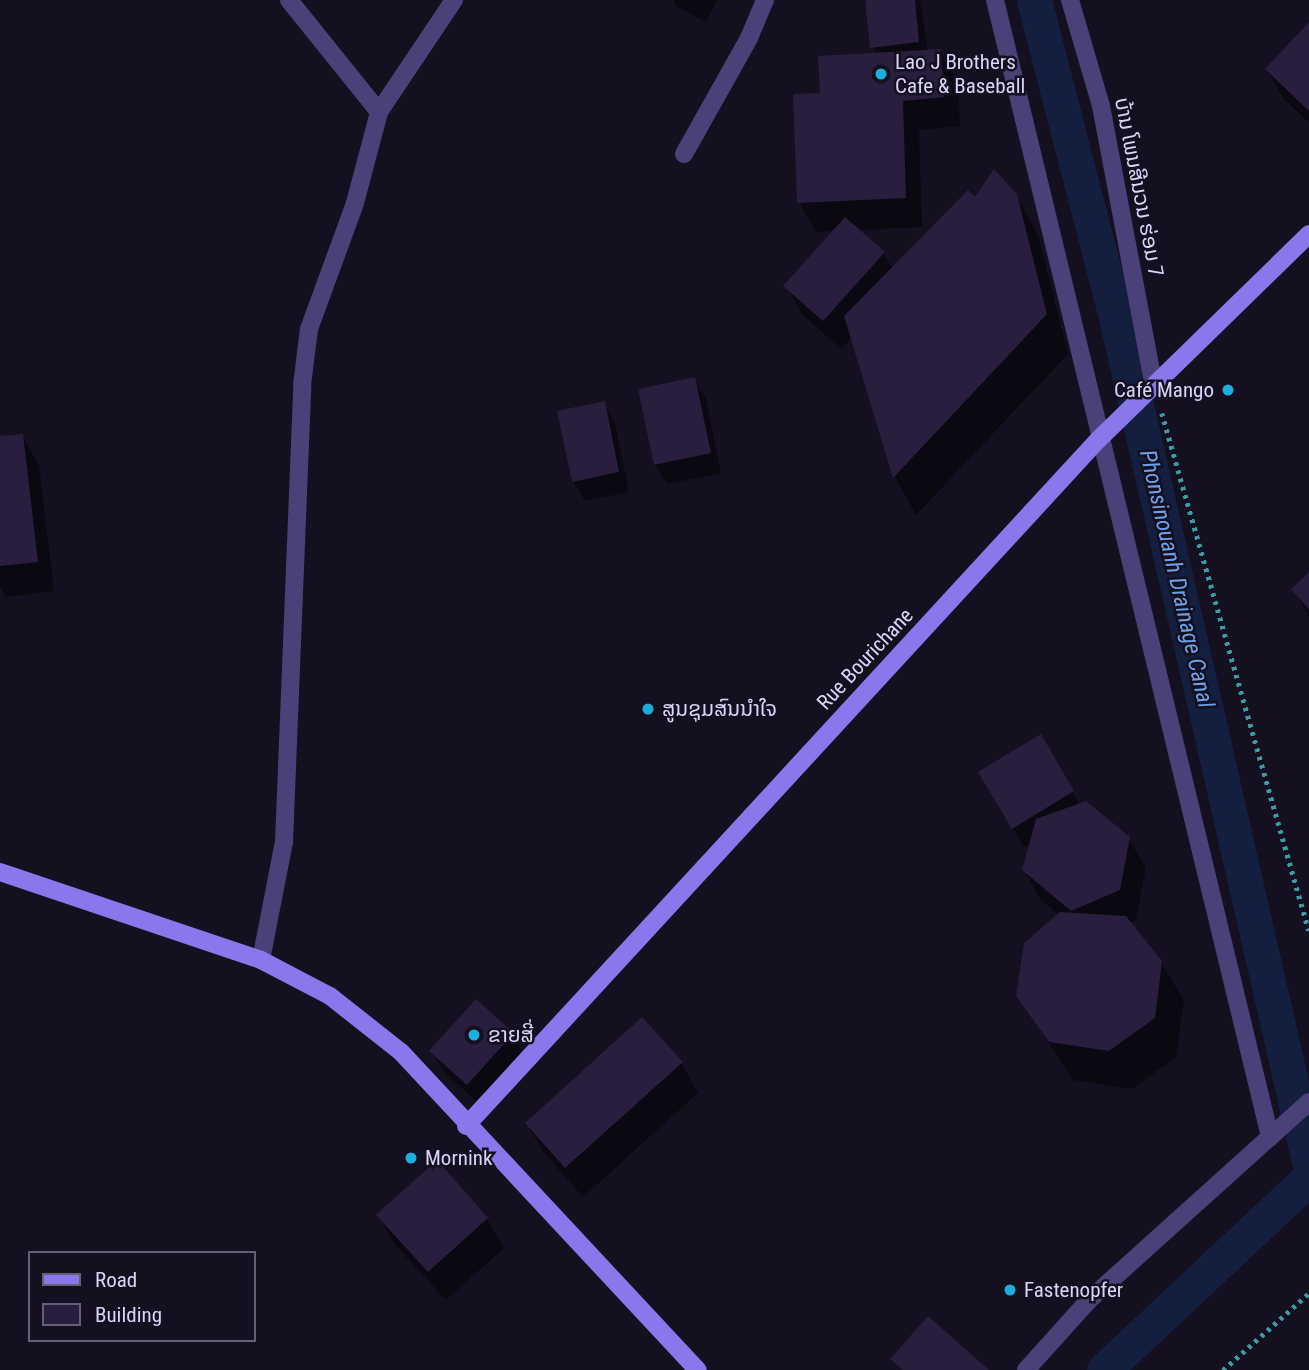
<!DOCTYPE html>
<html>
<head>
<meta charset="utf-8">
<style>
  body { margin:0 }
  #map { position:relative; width:1309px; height:1370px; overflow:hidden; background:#14101f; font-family:"Roboto Condensed","Noto Sans Lao",sans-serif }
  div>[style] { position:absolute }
  .shadow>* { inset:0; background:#0007 }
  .canal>* { height:35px; margin:-17.5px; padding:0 17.5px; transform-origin:17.5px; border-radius:17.5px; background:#141e3f }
  .building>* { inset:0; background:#291e3d }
  .path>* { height:4.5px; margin-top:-2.25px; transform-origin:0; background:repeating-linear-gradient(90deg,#3e9ba3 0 3.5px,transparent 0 8.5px) }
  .street>* { height:18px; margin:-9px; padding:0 9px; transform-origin:9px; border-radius:9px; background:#4a4178 }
  .secondary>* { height:18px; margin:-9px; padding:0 9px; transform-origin:9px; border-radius:9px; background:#8a77ec }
  .dots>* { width:19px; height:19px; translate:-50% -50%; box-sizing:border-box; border:4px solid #14101f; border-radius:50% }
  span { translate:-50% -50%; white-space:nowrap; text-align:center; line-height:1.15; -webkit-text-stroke:5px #14101f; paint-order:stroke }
  .poi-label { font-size:21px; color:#ddd4f9 }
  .left { translate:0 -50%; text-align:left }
  .right { translate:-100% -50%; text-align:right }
  .street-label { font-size:21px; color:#ddd4f9 }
  .water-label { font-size:23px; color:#6fa1eb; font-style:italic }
  .legend { position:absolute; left:28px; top:1251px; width:228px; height:91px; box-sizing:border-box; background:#14101f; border:2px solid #645e76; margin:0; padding:9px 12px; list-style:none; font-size:21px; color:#ddd4f9 }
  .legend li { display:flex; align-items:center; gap:14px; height:35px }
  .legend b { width:35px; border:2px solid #645e76 }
</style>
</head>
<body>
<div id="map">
  <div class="shadow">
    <i style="clip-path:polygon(673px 0,717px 0,706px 22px,677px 7px)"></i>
    <i style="clip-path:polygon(864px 0,920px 0,928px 51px,940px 51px,958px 80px,960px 126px,919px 130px,922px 227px,857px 230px,883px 253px,893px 269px,975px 200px,1016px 195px,1038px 235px,1068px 354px,916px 515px,895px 477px,852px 337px,841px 349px,803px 315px,786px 286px,834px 231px,816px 232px,799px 202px,822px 95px,876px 54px)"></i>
    <i style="clip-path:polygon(1309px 24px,1309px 123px,1284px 99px,1267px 70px)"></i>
    <i style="clip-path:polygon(694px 379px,706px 399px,721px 473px,667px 484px,655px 465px,640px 390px)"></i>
    <i style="clip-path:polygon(604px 403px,615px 423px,629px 492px,585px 501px,573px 482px)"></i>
    <i style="clip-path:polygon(22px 435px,39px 465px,54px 591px,6px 597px,0 587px,0 438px)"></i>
    <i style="clip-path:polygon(1309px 575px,1309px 617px,1293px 589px)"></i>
    <i style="clip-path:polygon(1040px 737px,1080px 805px,1128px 838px,1146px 868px,1136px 920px,1130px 923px,1161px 962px,1184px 1001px,1176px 1057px,1132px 1089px,1073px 1080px,1018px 996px,1059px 915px,1041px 900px,1024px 870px,1032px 843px,1024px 847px,980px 773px)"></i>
    <i style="clip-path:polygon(476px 1002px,513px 1035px,524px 1054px,479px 1104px,443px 1071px,432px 1051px)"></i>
    <i style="clip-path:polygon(681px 1063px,698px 1093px,583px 1197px,544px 1153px,527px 1124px)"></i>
    <i style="clip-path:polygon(378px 1215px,487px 1219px,504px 1248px,446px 1300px,395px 1245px)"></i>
  </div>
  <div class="canal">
    <i style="left:1034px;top:0;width:333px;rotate:75.5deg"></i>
    <i style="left:1117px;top:322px;width:861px;rotate:77.11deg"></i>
    <i style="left:1104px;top:1370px;width:281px;rotate:-43.1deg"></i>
  </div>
  <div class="building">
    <i style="clip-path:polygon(865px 0,915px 0,919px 42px,870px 48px)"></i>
    <i style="clip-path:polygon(1309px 22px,1309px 111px,1265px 69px)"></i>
    <i style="clip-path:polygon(941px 49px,944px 97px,903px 101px,906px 198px,797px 203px,793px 94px,820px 93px,818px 56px)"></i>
    <i style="clip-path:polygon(994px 169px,1017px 194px,1047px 314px,893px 478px,844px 316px,968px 190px,975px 197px)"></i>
    <i style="clip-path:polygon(845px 217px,885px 252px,823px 321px,783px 286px)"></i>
    <i style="clip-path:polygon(695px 377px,711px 453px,654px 465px,638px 389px)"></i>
    <i style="clip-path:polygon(605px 401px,619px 472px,572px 482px,557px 411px)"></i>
    <i style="clip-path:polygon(23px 434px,38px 562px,0 566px,0 436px)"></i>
    <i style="clip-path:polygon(1309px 572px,1309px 610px,1291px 589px)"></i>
    <i style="clip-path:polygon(1041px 734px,1074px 791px,1012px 829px,978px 772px)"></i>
    <i style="clip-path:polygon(1086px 801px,1130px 837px,1120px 890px,1071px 911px,1022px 870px,1036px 819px)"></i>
    <i style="clip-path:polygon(1060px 912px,1126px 916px,1162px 961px,1155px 1018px,1109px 1051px,1049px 1042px,1016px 996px,1024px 943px)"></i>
    <i style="clip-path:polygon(476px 999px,514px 1033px,467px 1085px,429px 1051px)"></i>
    <i style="clip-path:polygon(642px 1017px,683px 1062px,565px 1168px,525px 1123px)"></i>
    <i style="clip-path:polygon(437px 1160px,488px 1218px,428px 1272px,376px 1215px)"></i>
    <i style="clip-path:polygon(928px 1316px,989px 1370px,903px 1370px,890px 1359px)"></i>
  </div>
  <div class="path">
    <i style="left:1162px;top:413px;width:538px;rotate:74.16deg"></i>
    <i style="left:1223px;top:1370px;width:115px;rotate:-41.8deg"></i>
  </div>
  <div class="street">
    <i style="left:289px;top:0;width:144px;rotate:51.2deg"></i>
    <i style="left:995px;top:0;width:1170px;rotate:76.4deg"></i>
    <i style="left:1070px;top:0;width:110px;rotate:73.7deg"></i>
    <i style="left:1101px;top:106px;width:285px;rotate:79.3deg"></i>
    <i style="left:684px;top:154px;width:133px;rotate:-60.7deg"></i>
    <i style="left:749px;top:38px;width:41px;rotate:-67.2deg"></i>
    <i style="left:261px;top:960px;width:120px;rotate:-79deg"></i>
    <i style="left:284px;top:842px;width:457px;rotate:-87.7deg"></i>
    <i style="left:302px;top:385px;width:56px;rotate:-82.9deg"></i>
    <i style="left:309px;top:329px;width:134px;rotate:-69.9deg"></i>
    <i style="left:355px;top:203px;width:94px;rotate:-75.2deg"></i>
    <i style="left:379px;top:112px;width:135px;rotate:-56.2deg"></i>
    <i style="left:1026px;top:1370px;width:94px;rotate:-48deg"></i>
    <i style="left:1089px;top:1300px;width:296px;rotate:-42deg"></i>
  </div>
  <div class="secondary">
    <i style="left:0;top:872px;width:275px;rotate:18.6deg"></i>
    <i style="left:261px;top:960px;width:78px;rotate:27.6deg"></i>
    <i style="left:330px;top:996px;width:90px;rotate:38.3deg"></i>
    <i style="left:401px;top:1052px;width:435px;rotate:47deg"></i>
    <i style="left:466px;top:1126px;width:933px;rotate:-47.35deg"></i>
    <i style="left:1098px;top:440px;width:295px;rotate:-44.3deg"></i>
  </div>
  <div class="dots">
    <i style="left:881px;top:74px;background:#1eaedb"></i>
    <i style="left:1228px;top:390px;background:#1eaedb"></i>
    <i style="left:648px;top:709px;background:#1eaedb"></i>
    <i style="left:474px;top:1035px;background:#1eaedb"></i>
    <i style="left:411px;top:1158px;background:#1eaedb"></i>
    <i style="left:1010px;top:1290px;background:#1eaedb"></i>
  </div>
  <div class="poi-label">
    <span class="left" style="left:895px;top:74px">Lao J Brothers<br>Cafe &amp; Baseball</span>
    <span class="right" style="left:1214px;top:390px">Café Mango</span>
    <span class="left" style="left:662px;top:709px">ສູນຊຸມສົນນຳໃຈ</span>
    <span class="left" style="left:488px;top:1035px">ຂາຍສີ່</span>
    <span class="left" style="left:425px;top:1158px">Mornink</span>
    <span class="left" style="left:1024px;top:1290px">Fastenopfer</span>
  </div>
  <div class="street-label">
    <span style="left:1139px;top:187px;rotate:79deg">ບ້ານ ໂພນສີນວນ ຮ່ອມ 7</span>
    <span style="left:865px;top:659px;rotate:-47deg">Rue Bourichane</span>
  </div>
  <div class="water-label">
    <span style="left:1176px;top:579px;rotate:77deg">Phonsinouanh Drainage Canal</span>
  </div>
  <ul class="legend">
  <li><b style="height:9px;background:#8a77ec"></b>Road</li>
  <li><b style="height:19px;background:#291e3d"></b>Building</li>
  </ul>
</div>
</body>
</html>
